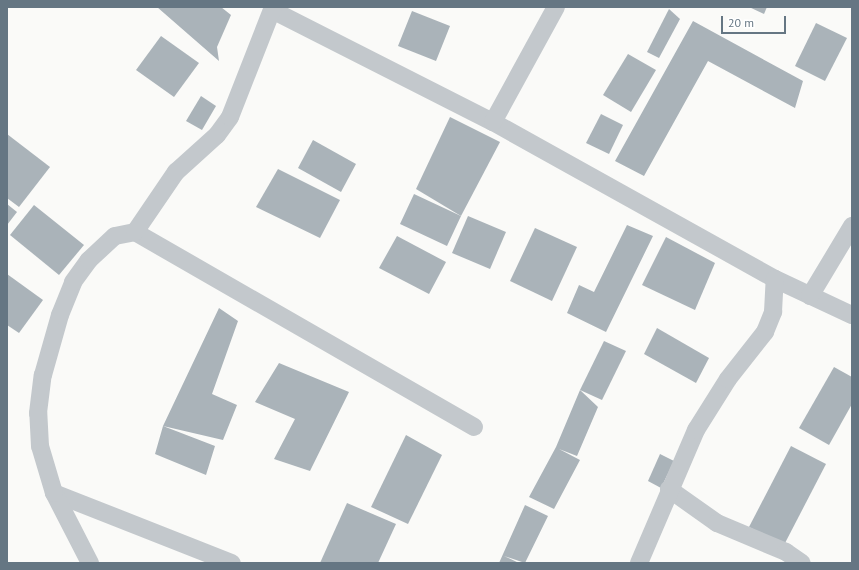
<!DOCTYPE html>
<html>
<head>
<meta charset="utf-8">
<style>
  body { margin:0 }
  #map { position:relative; width:859px; height:570px; overflow:hidden; background:#fafaf8; font-family:"PT Sans",sans-serif }
  div>[style] { position:absolute }
  .building>* { inset:0; background:#aab3b9 }
  .minor>* { height:18px; margin:-9px; padding:0 9px; transform-origin:9px; border-radius:9px; background:#c3c8cc }
  span { translate:-50% -50%; white-space:nowrap; text-align:center; line-height:1.15; -webkit-text-stroke:4px #fff; paint-order:stroke }
  .frame { position:absolute; inset:0; border:8px solid #657683; pointer-events:none }
  .scale { position:absolute; left:721px; top:16px; width:65px; height:18px; box-sizing:border-box; border:2px solid #657683; border-top:0; padding-left:5px; font-size:12px; line-height:14px; white-space:nowrap; color:#657683; -webkit-text-stroke:3px #fff; paint-order:stroke }
</style>
</head>
<body>
<div id="map">
  <div class="building">
    <i style="clip-path:polygon(157px 7px,221px 7px,231px 15px,217px 47px,219px 61px)"></i>
    <i style="clip-path:polygon(749px 7px,767px 7px,764px 14px)"></i>
    <i style="clip-path:polygon(669px 9px,680px 19px,659px 58px,647px 52px)"></i>
    <i style="clip-path:polygon(412px 11px,450px 26px,436px 61px,398px 46px)"></i>
    <i style="clip-path:polygon(693px 21px,803px 81px,795px 108px,708px 61px,644px 176px,615px 161px)"></i>
    <i style="clip-path:polygon(816px 23px,847px 38px,825px 81px,795px 66px)"></i>
    <i style="clip-path:polygon(161px 36px,199px 63px,174px 97px,136px 70px)"></i>
    <i style="clip-path:polygon(628px 54px,656px 70px,631px 112px,603px 95px)"></i>
    <i style="clip-path:polygon(201px 96px,216px 106px,202px 130px,186px 121px)"></i>
    <i style="clip-path:polygon(601px 114px,623px 125px,609px 154px,586px 143px)"></i>
    <i style="clip-path:polygon(450px 117px,500px 142px,461px 216px,416px 189px)"></i>
    <i style="clip-path:polygon(7px 134px,50px 167px,19px 207px,7px 198px)"></i>
    <i style="clip-path:polygon(313px 140px,356px 164px,341px 192px,298px 168px)"></i>
    <i style="clip-path:polygon(278px 169px,340px 200px,320px 238px,256px 207px)"></i>
    <i style="clip-path:polygon(414px 194px,461px 216px,447px 246px,400px 224px)"></i>
    <i style="clip-path:polygon(7px 204px,17px 212px,7px 225px)"></i>
    <i style="clip-path:polygon(34px 205px,84px 245px,59px 275px,10px 235px)"></i>
    <i style="clip-path:polygon(468px 216px,506px 232px,490px 269px,452px 253px)"></i>
    <i style="clip-path:polygon(627px 225px,653px 236px,606px 332px,567px 313px,579px 285px,594px 292px)"></i>
    <i style="clip-path:polygon(535px 228px,577px 247px,552px 301px,510px 281px)"></i>
    <i style="clip-path:polygon(397px 236px,446px 262px,429px 294px,379px 268px)"></i>
    <i style="clip-path:polygon(666px 237px,715px 263px,695px 310px,642px 285px)"></i>
    <i style="clip-path:polygon(7px 274px,43px 300px,19px 333px,7px 325px)"></i>
    <i style="clip-path:polygon(219px 308px,238px 321px,212px 394px,237px 405px,223px 440px,163px 426px,215px 446px,206px 475px,155px 454px,163px 426px)"></i>
    <i style="clip-path:polygon(657px 328px,709px 358px,696px 383px,644px 354px)"></i>
    <i style="clip-path:polygon(604px 341px,626px 351px,602px 400px,580px 390px)"></i>
    <i style="clip-path:polygon(279px 363px,349px 392px,310px 471px,274px 459px,295px 419px,255px 402px)"></i>
    <i style="clip-path:polygon(834px 367px,852px 377px,852px 404px,829px 445px,799px 428px)"></i>
    <i style="clip-path:polygon(580px 390px,598px 407px,577px 456px,559px 449px,580px 460px,554px 509px,529px 497px,556px 447px)"></i>
    <i style="clip-path:polygon(406px 435px,442px 455px,408px 524px,371px 507px)"></i>
    <i style="clip-path:polygon(791px 446px,826px 464px,784px 545px,749px 527px)"></i>
    <i style="clip-path:polygon(660px 454px,674px 461px,661px 488px,648px 481px)"></i>
    <i style="clip-path:polygon(347px 503px,396px 524px,378px 563px,320px 563px)"></i>
    <i style="clip-path:polygon(525px 505px,548px 516px,525px 563px,504px 556px,519px 563px,499px 563px)"></i>
  </div>
  <div class="minor">
    <i style="left:272px;top:10px;width:248px;rotate:26.9deg"></i>
    <i style="left:493px;top:122px;width:323px;rotate:29.1deg"></i>
    <i style="left:775px;top:279px;width:85px;rotate:25.1deg"></i>
    <i style="left:493px;top:122px;width:131px;rotate:-61.3deg"></i>
    <i style="left:135px;top:232px;width:391px;rotate:29.9deg"></i>
    <i style="left:810px;top:296px;width:82px;rotate:-59deg"></i>
    <i style="left:669px;top:489px;width:59px;rotate:35.3deg"></i>
    <i style="left:717px;top:523px;width:75px;rotate:22.8deg"></i>
    <i style="left:786px;top:552px;width:19px;rotate:35deg"></i>
    <i style="left:54px;top:493px;width:191px;rotate:21.5deg"></i>
    <i style="left:90px;top:563px;width:79px;rotate:-117.2deg"></i>
    <i style="left:54px;top:493px;width:49px;rotate:-106.6deg"></i>
    <i style="left:40px;top:446px;width:33px;rotate:-93deg"></i>
    <i style="left:38px;top:413px;width:38px;rotate:-83deg"></i>
    <i style="left:43px;top:375px;width:62px;rotate:-74.2deg"></i>
    <i style="left:60px;top:315px;width:35px;rotate:-68deg"></i>
    <i style="left:73px;top:282px;width:27px;rotate:-54deg"></i>
    <i style="left:89px;top:260px;width:35px;rotate:-43deg"></i>
    <i style="left:115px;top:236px;width:20px;rotate:-11deg"></i>
    <i style="left:135px;top:232px;width:73px;rotate:-55.7deg"></i>
    <i style="left:176px;top:172px;width:55px;rotate:-42.1deg"></i>
    <i style="left:217px;top:135px;width:22px;rotate:-54deg"></i>
    <i style="left:230px;top:117px;width:118px;rotate:-68.6deg"></i>
    <i style="left:639px;top:563px;width:145px;rotate:-66.8deg"></i>
    <i style="left:696px;top:430px;width:60px;rotate:-57.9deg"></i>
    <i style="left:728px;top:379px;width:60px;rotate:-51.8deg"></i>
    <i style="left:765px;top:332px;width:22px;rotate:-68deg"></i>
    <i style="left:773px;top:312px;width:33px;rotate:-87deg"></i>
  </div>
  <div class="frame"></div>
  <div class="scale">20 m</div>
</div>
</body>
</html>
